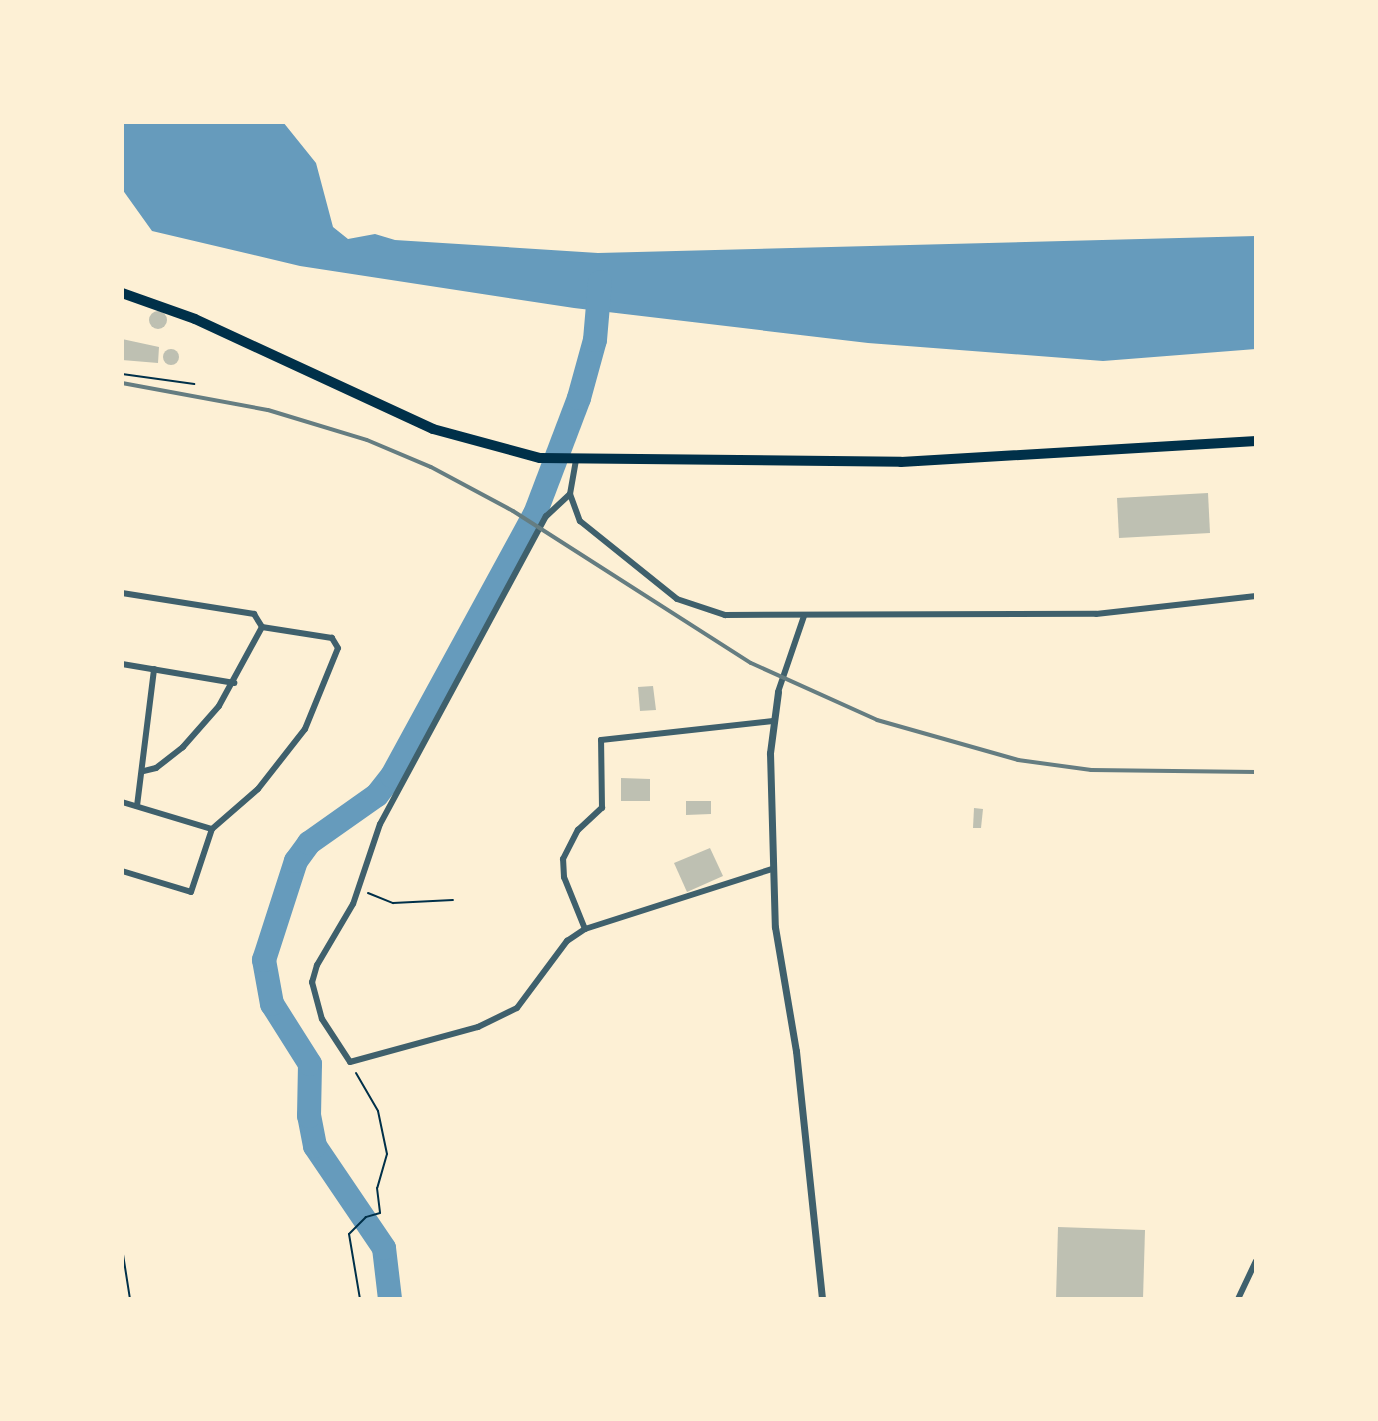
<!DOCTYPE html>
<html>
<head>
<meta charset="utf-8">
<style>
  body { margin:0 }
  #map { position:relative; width:1378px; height:1421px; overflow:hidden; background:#fdf0d5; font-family:Barlow,sans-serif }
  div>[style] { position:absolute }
  .water>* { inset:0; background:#669bbc }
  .river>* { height:24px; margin:-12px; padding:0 12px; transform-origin:12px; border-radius:12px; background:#669bbc }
  .building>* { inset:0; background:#bec0b2 }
  .round { border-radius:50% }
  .path>* { height:2px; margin:-1px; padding:0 1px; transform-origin:1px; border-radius:1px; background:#003049 }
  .minor>* { height:6px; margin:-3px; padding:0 3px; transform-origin:3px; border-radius:3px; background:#3f606c }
  .tertiary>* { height:7px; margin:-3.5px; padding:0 3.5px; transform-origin:3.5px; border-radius:3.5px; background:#3f606c }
  .trunk>* { height:10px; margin:-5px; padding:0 5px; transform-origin:5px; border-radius:5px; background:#003049 }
  .rail>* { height:4px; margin:-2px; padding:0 2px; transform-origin:2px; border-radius:2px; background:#657d81 }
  span { translate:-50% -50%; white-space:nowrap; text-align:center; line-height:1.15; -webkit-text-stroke:6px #fdf0d5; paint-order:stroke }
  .frame { position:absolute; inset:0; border:124px solid #fdf0d5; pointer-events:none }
</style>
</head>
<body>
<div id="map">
  <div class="water">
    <i style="clip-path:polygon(122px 122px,283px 122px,316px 163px,333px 227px,348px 239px,375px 234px,395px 240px,598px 253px,1256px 236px,1256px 349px,1103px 361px,868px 343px,574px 308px,300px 266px,152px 231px,122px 189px)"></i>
  </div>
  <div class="river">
    <i style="left:390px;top:1299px;width:51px;rotate:-96.7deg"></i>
    <i style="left:384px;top:1248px;width:123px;rotate:-124.1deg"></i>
    <i style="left:315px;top:1146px;width:31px;rotate:-101deg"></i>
    <i style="left:309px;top:1116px;width:52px;rotate:-88.9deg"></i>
    <i style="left:310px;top:1064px;width:71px;rotate:-122.3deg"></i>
    <i style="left:272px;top:1004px;width:45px;rotate:-100.3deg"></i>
    <i style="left:264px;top:960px;width:104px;rotate:-72.1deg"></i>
    <i style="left:296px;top:861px;width:22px;rotate:-54deg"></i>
    <i style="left:309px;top:843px;width:83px;rotate:-35.2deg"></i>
    <i style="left:377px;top:795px;width:24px;rotate:-52deg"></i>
    <i style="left:392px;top:776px;width:298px;rotate:-61.4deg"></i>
    <i style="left:535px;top:514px;width:124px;rotate:-69.2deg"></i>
    <i style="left:579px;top:398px;width:60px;rotate:-74.6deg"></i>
    <i style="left:595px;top:340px;width:58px;rotate:-85.1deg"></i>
  </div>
  <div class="building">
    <i class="round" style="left:149px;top:311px;width:18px;height:18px"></i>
    <i style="clip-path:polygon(122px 339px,159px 347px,158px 363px,122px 360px)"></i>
    <i class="round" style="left:163px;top:349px;width:16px;height:16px"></i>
    <i style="clip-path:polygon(1208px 493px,1210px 533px,1119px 538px,1117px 498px)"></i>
    <i style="clip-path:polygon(653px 686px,656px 710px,640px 711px,638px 687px)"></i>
    <i style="clip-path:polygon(621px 778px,650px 779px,650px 801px,621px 801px)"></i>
    <i style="clip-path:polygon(686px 801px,711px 801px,711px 814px,686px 815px)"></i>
    <i style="clip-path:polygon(974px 808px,983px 809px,981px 828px,973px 828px)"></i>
    <i style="clip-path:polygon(710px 848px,723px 876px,687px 892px,674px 863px)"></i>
    <i style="clip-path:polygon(1058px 1227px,1145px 1230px,1143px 1299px,1056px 1299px)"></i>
  </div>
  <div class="path">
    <i style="left:122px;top:374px;width:73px;rotate:7.9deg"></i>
    <i style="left:368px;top:893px;width:27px;rotate:22deg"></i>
    <i style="left:393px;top:903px;width:60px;rotate:-2.9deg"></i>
    <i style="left:356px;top:1073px;width:44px;rotate:59.9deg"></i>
    <i style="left:378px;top:1111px;width:44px;rotate:78.2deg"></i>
    <i style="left:387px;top:1154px;width:35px;rotate:106deg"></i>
    <i style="left:377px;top:1188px;width:25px;rotate:83deg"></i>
    <i style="left:380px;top:1213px;width:15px;rotate:164deg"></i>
    <i style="left:366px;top:1217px;width:24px;rotate:135deg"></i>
    <i style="left:349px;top:1234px;width:66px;rotate:80.4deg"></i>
    <i style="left:122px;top:1248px;width:52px;rotate:81.1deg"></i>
  </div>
  <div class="minor">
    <i style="left:576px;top:460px;width:35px;rotate:100deg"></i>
    <i style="left:570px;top:494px;width:29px;rotate:70deg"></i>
    <i style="left:580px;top:521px;width:124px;rotate:38.8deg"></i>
    <i style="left:677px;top:599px;width:51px;rotate:18.4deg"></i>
    <i style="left:725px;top:615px;width:371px;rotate:-0.2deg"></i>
    <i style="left:1096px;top:614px;width:161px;rotate:-6.4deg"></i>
    <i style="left:570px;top:494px;width:33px;rotate:137deg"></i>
    <i style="left:546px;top:516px;width:350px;rotate:118.3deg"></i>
    <i style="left:380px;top:824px;width:84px;rotate:108.6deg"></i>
    <i style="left:353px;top:904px;width:71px;rotate:120.5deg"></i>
    <i style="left:317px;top:965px;width:18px;rotate:106deg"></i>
    <i style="left:312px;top:982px;width:38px;rotate:75deg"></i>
    <i style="left:322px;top:1019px;width:51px;rotate:56.9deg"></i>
    <i style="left:350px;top:1062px;width:133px;rotate:-15.3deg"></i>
    <i style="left:478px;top:1027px;width:43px;rotate:-26deg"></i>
    <i style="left:517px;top:1008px;width:84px;rotate:-53.3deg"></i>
    <i style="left:567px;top:941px;width:22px;rotate:-34deg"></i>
    <i style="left:585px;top:929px;width:196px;rotate:-17.8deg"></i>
    <i style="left:122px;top:593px;width:134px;rotate:9deg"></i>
    <i style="left:254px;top:614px;width:15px;rotate:58deg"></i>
    <i style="left:122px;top:664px;width:114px;rotate:9.6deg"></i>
    <i style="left:778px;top:692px;width:80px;rotate:-71.1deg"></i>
    <i style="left:122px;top:802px;width:94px;rotate:16.7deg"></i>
    <i style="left:212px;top:829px;width:61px;rotate:-41deg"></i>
    <i style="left:258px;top:789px;width:76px;rotate:-51.9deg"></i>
    <i style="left:305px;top:729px;width:87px;rotate:-67.8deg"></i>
    <i style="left:338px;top:648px;width:12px;rotate:-121deg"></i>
    <i style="left:332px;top:638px;width:71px;rotate:-171.1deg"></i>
    <i style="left:262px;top:627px;width:90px;rotate:118.6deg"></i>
    <i style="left:219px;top:706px;width:55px;rotate:131.3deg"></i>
    <i style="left:183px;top:747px;width:34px;rotate:142deg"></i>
    <i style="left:156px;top:768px;width:12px;rotate:166deg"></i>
    <i style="left:137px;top:806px;width:138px;rotate:-82.9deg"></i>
    <i style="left:122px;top:871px;width:72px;rotate:16.9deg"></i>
    <i style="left:191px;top:892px;width:66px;rotate:-71.6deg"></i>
    <i style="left:585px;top:929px;width:56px;rotate:-112deg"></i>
    <i style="left:564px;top:877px;width:18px;rotate:-93deg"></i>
    <i style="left:563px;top:859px;width:33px;rotate:-63deg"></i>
    <i style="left:578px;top:830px;width:33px;rotate:-43deg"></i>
    <i style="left:602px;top:808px;width:68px;rotate:-90.8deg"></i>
    <i style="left:601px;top:740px;width:173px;rotate:-6.3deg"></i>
    <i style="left:1238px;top:1299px;width:42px;rotate:-64.7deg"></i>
  </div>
  <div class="tertiary">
    <i style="left:778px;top:692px;width:62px;rotate:97.5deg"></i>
    <i style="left:770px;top:753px;width:174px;rotate:88.4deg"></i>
    <i style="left:775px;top:927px;width:126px;rotate:80.4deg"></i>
    <i style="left:796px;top:1051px;width:249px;rotate:84deg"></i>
  </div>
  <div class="trunk">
    <i style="left:122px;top:293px;width:77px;rotate:19.6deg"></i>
    <i style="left:195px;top:319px;width:262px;rotate:24.8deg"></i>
    <i style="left:433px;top:429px;width:111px;rotate:15.2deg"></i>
    <i style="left:540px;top:458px;width:361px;rotate:0.6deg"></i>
    <i style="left:901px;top:462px;width:356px;rotate:-3.4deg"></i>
  </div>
  <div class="rail">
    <i style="left:122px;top:383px;width:148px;rotate:10.5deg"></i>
    <i style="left:268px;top:410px;width:103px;rotate:16.9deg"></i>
    <i style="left:367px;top:440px;width:69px;rotate:22.9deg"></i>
    <i style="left:431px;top:467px;width:93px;rotate:28.2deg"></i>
    <i style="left:513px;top:511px;width:282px;rotate:32.6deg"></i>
    <i style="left:751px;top:663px;width:138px;rotate:24.3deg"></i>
    <i style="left:877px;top:720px;width:147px;rotate:15.8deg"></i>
    <i style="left:1018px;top:760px;width:74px;rotate:7.8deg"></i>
    <i style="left:1091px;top:770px;width:165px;rotate:0.7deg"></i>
  </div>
  <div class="frame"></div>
</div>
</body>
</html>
